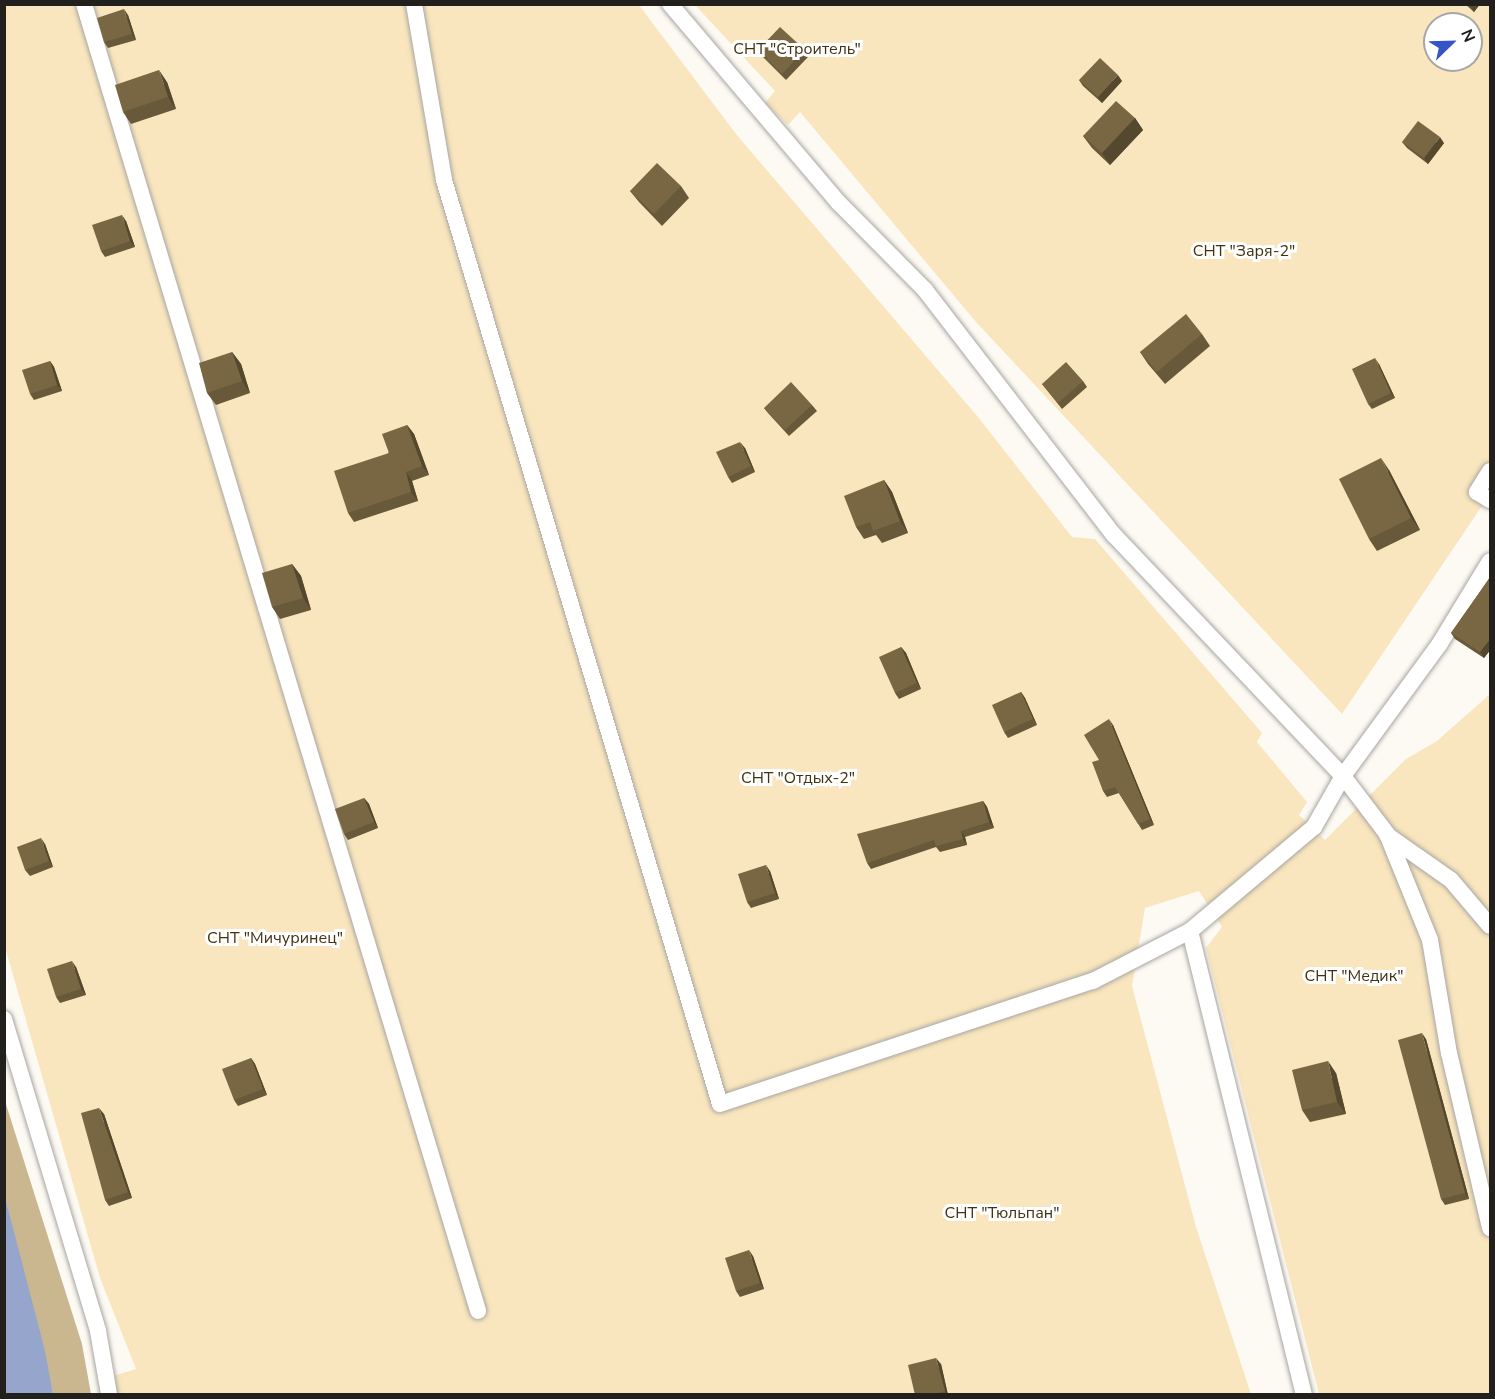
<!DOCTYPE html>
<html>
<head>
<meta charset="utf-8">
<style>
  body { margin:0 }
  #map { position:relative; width:1495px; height:1399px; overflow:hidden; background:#fdfaf4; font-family:"Nunito Sans",sans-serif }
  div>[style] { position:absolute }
  .green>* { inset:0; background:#f9e6be }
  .forest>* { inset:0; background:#cab790 }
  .water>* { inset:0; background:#96a5cb }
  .roads { filter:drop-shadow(0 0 2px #a9a6a1) drop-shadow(0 0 2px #a9a6a1) }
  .service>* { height:16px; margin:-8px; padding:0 8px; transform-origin:8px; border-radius:8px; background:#fff }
  .wall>* { inset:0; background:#675939 }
  .shaded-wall>* { inset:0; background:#54482e }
  .building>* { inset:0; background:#786742 }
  span { translate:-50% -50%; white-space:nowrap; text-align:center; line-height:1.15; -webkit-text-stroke:6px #fff; paint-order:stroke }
  .park-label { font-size:16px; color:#413211 }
  .frame { position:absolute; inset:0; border:6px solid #21201d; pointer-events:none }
  .north { position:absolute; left:1423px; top:12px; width:60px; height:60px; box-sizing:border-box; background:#fff; border:2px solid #a6a6a5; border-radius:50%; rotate:67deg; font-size:16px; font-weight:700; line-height:24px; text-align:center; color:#21201d }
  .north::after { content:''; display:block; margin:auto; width:21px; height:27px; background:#3554c5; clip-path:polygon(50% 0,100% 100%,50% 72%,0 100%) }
</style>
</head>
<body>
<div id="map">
  <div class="green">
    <i style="clip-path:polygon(4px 5px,639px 5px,736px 134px,978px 417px,1072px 537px,1095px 539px,1262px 733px,1257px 742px,1307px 802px,1299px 815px,1325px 840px,1406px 759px,1437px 741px,1490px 694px,1490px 1394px,1319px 1394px,1206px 948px,1222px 927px,1199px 891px,1145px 908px,1132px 986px,1196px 1227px,1251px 1394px,115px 1394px,110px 1377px,136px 1369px,100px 1278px,5px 947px)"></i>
    <i style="clip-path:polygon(evenodd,695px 5px,1490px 5px,1490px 494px,1342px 714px,976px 322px,800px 112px,788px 125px,765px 103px,775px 91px,695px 5px,1435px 24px,1471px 24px,1471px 60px,1435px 60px,1435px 24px)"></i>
  </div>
  <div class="forest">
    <i style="clip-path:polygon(4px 1098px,82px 1344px,91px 1394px,53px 1394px,5px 1197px)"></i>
  </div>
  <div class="water">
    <i style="clip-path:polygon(5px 1197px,45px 1351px,53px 1394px,5px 1394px)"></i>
  </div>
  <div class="roads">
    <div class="service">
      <i style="left:84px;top:4px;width:1365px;rotate:73.22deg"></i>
      <i style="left:414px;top:4px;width:179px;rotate:80.3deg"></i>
      <i style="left:444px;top:180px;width:964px;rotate:73.37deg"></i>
      <i style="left:720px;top:1104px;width:393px;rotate:-18.3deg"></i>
      <i style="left:1093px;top:981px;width:109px;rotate:-27.3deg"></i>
      <i style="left:1190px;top:931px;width:162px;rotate:-40deg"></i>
      <i style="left:1314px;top:827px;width:59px;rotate:-60.4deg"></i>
      <i style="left:1343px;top:776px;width:162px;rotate:-53.8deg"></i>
      <i style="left:1439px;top:645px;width:98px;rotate:-58.7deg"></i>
      <i style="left:670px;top:4px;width:261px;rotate:49.7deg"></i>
      <i style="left:839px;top:203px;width:122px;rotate:45.3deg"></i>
      <i style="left:925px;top:290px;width:309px;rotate:52.4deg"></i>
      <i style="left:1114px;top:535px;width:332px;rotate:46.5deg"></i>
      <i style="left:1343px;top:776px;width:73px;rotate:52.8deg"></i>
      <i style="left:1387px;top:834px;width:114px;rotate:67.9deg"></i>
      <i style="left:1430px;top:940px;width:115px;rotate:80.5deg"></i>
      <i style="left:1449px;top:1053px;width:180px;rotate:76.8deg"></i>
      <i style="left:1490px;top:471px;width:25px;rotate:122deg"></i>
      <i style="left:1477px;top:492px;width:15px;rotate:32deg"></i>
      <i style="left:1387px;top:835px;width:78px;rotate:35.1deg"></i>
      <i style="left:1451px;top:880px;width:60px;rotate:49.7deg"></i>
      <i style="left:1190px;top:931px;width:477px;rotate:76.2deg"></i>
      <i style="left:4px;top:1019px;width:326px;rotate:73.2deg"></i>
      <i style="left:98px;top:1331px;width:64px;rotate:80.1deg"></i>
    </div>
  </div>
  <div class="wall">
    <i style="clip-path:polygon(1465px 4px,1480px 4px,1474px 12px)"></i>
    <i style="clip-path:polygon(128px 15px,136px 40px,108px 48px,104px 42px)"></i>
    <i style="clip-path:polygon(758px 50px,805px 50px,809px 56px,786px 80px,762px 56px)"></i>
    <i style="clip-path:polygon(1079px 80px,1122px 81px,1102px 103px,1083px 86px)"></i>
    <i style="clip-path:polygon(167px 82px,176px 109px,131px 124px,123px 112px)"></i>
    <i style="clip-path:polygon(1135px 118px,1143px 130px,1110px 165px,1092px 148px,1083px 136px)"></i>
    <i style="clip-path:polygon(1402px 142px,1444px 143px,1428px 164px,1407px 148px)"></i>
    <i style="clip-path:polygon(681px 186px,689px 198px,662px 226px,639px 202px,630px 191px)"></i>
    <i style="clip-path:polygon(126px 221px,135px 247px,105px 257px,101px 251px)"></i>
    <i style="clip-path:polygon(1202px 334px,1210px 346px,1165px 384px,1148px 364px,1140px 352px)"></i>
    <i style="clip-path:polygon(232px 352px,241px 364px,250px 393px,216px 405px,207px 393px)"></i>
    <i style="clip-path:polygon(50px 361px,54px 367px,62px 391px,34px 400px,30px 394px)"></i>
    <i style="clip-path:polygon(1379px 364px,1395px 398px,1372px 409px,1368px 404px)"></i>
    <i style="clip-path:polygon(1083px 381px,1087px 387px,1062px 409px,1042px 384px)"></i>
    <i style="clip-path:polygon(812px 405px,817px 411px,789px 436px,768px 413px,764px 408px)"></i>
    <i style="clip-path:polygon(407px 425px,414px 434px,429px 475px,412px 481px,418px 501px,354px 522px,348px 513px)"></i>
    <i style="clip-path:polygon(745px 448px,755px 472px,732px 483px,728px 477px)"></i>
    <i style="clip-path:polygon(1389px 470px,1420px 530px,1377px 551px,1369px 539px)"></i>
    <i style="clip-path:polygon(884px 480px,892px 492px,908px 533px,882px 543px,876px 535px,864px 539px,856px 527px)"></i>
    <i style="clip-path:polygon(292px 564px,301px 576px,311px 610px,280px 619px,272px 607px)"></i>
    <i style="clip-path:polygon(1491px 576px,1491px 649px,1484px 658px,1455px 639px,1451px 633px)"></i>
    <i style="clip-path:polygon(901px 647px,906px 653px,921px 689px,899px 699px,895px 693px)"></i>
    <i style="clip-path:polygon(1021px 692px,1025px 698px,1037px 725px,1008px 738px,1004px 732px)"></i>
    <i style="clip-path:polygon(1113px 725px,1154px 825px,1142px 830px,1119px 793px,1107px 797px,1103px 791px,1099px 760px)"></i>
    <i style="clip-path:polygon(364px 798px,369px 804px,378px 828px,348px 840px,344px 834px)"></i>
    <i style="clip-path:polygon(983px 801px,987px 807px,994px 828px,965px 837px,967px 845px,940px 852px,936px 847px,871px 869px,867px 863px)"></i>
    <i style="clip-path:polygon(45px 844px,53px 867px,30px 876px,25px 870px)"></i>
    <i style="clip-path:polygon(770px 871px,779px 899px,751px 908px,747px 902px)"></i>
    <i style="clip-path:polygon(76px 967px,86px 995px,60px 1003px,56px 997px)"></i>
    <i style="clip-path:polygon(1426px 1039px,1469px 1199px,1445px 1205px,1441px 1199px)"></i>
    <i style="clip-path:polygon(251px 1058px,255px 1064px,267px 1095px,238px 1106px,234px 1100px)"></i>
    <i style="clip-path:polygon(1336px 1073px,1346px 1114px,1310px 1122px,1302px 1110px)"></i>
    <i style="clip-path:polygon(104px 1114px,132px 1198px,109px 1206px,105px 1200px)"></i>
    <i style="clip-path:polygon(753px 1256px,764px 1289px,740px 1297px,736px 1291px)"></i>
    <i style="clip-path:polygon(941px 1364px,948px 1395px,915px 1395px)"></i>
  </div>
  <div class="shaded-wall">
    <i style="clip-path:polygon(1469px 4px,1480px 4px,1474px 12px)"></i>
    <i style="clip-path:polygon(124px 9px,128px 15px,136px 40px,132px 34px)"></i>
    <i style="clip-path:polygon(159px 70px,167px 82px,176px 109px,168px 97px)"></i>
    <i style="clip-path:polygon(1118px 75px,1122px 81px,1102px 103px,1098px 97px)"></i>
    <i style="clip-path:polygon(1135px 118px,1143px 130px,1110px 165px,1102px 153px)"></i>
    <i style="clip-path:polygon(1440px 137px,1444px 143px,1428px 164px,1424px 158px)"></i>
    <i style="clip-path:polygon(122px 215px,126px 221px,135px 247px,130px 241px)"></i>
    <i style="clip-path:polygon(232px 352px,241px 364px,250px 393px,242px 381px)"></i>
    <i style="clip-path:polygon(1375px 358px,1379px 364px,1395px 398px,1391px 393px)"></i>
    <i style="clip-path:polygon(50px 361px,54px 367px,62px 391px,57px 385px)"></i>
    <i style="clip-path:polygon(407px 425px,414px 434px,429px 475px,422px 466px)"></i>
    <i style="clip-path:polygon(740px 442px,745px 448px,755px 472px,751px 466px)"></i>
    <i style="clip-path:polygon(1381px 458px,1389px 470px,1420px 530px,1411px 518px)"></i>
    <i style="clip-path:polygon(406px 472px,412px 481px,418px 501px,411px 492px)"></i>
    <i style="clip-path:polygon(884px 480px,892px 492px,908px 533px,900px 521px)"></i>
    <i style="clip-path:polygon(292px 564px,301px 576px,311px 610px,303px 598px)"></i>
    <i style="clip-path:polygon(1491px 638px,1491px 649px,1484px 658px,1480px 652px)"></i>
    <i style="clip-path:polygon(901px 647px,906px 653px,921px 689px,917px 683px)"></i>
    <i style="clip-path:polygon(1021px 692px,1025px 698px,1037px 725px,1033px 719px)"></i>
    <i style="clip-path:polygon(1109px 719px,1113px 725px,1154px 825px,1150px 819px)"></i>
    <i style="clip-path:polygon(364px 798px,369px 804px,378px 828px,374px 822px)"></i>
    <i style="clip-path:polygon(983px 801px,987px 807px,994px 828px,989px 822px)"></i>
    <i style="clip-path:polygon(961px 831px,965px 837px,967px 845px,963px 839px)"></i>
    <i style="clip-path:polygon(41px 838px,45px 844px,53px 867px,49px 861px)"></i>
    <i style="clip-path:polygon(766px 865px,770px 871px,779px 899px,775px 893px)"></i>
    <i style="clip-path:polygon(72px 961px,76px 967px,86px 995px,81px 989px)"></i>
    <i style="clip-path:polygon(1422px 1033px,1426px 1039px,1469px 1199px,1465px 1193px)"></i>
    <i style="clip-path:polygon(251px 1058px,255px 1064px,267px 1095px,263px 1089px)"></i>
    <i style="clip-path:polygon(1328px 1061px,1336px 1073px,1346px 1114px,1337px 1102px)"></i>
    <i style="clip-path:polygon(99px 1108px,104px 1114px,132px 1198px,128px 1192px)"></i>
    <i style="clip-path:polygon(749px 1250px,753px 1256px,764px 1289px,760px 1283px)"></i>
    <i style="clip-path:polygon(936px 1358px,941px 1364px,948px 1395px,947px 1395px,945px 1391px)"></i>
  </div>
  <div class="building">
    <i style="clip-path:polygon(124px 9px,132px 34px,104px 42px,97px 18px)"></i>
    <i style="clip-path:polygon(780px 27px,805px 50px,782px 74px,758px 50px)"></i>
    <i style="clip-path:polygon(1100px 58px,1118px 75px,1098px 97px,1079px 80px)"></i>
    <i style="clip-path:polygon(159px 70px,168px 97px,123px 112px,115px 85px)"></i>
    <i style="clip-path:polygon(1116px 101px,1135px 118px,1102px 153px,1083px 136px)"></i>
    <i style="clip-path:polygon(1418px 121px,1440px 137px,1424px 158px,1402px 142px)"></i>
    <i style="clip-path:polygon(657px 163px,681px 186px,654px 214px,630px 191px)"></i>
    <i style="clip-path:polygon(122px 215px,130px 241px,101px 251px,92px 225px)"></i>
    <i style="clip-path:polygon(1186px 314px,1202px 334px,1157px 372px,1140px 352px)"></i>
    <i style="clip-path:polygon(232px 352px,242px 381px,207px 393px,199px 363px)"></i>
    <i style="clip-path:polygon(1375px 358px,1391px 393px,1368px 404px,1352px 369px)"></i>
    <i style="clip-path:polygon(50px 361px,57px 385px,30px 394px,22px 370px)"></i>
    <i style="clip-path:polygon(1066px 362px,1083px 381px,1058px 403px,1042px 384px)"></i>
    <i style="clip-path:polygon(791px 382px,812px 405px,785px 430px,764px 408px)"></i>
    <i style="clip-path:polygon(407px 425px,422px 466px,406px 472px,411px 492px,348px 513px,334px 471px,389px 453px,382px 434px)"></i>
    <i style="clip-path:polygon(740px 442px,751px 466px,728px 477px,716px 452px)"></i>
    <i style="clip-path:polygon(1381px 458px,1411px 518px,1369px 539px,1339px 479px)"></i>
    <i style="clip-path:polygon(884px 480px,900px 521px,873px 531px,870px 522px,856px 527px,844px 496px)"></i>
    <i style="clip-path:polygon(292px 564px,303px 598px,272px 607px,262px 573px)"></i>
    <i style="clip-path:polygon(1491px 576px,1491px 638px,1480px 652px,1451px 633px)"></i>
    <i style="clip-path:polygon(901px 647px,917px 683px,895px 693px,879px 657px)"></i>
    <i style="clip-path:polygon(1021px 692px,1033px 719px,1004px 732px,992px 705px)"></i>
    <i style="clip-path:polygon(1109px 719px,1150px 819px,1138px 824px,1115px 787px,1103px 791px,1092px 762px,1099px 760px,1084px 735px)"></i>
    <i style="clip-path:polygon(364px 798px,374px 822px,344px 834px,335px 809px)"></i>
    <i style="clip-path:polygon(983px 801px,989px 822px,961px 831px,963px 839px,936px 846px,934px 840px,867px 863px,857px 834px)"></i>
    <i style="clip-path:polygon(41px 838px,49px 861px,25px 870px,17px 847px)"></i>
    <i style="clip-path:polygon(766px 865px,775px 893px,747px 902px,738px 874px)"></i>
    <i style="clip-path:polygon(72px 961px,81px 989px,56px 997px,47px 969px)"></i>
    <i style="clip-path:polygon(1422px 1033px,1465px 1193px,1441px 1199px,1398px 1040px)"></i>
    <i style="clip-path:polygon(251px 1058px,263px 1089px,234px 1100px,222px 1069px)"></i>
    <i style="clip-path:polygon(1328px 1061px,1337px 1102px,1302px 1110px,1292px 1070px)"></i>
    <i style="clip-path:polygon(99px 1108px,128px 1192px,105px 1200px,81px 1113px)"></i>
    <i style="clip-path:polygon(749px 1250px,760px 1283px,736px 1291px,725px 1258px)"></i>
    <i style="clip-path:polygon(936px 1358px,945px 1391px,931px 1395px,915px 1395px,908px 1365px)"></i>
  </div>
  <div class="park-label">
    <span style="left:797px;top:49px">СНТ "Строитель"</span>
    <span style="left:1244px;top:251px">СНТ "Заря-2"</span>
    <span style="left:798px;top:778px">СНТ "Отдых-2"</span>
    <span style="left:275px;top:938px">СНТ "Мичуринец"</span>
    <span style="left:1354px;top:976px">СНТ "Медик"</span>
    <span style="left:1002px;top:1213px">СНТ "Тюльпан"</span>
  </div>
  <div class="frame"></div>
  <div class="north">N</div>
</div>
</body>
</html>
